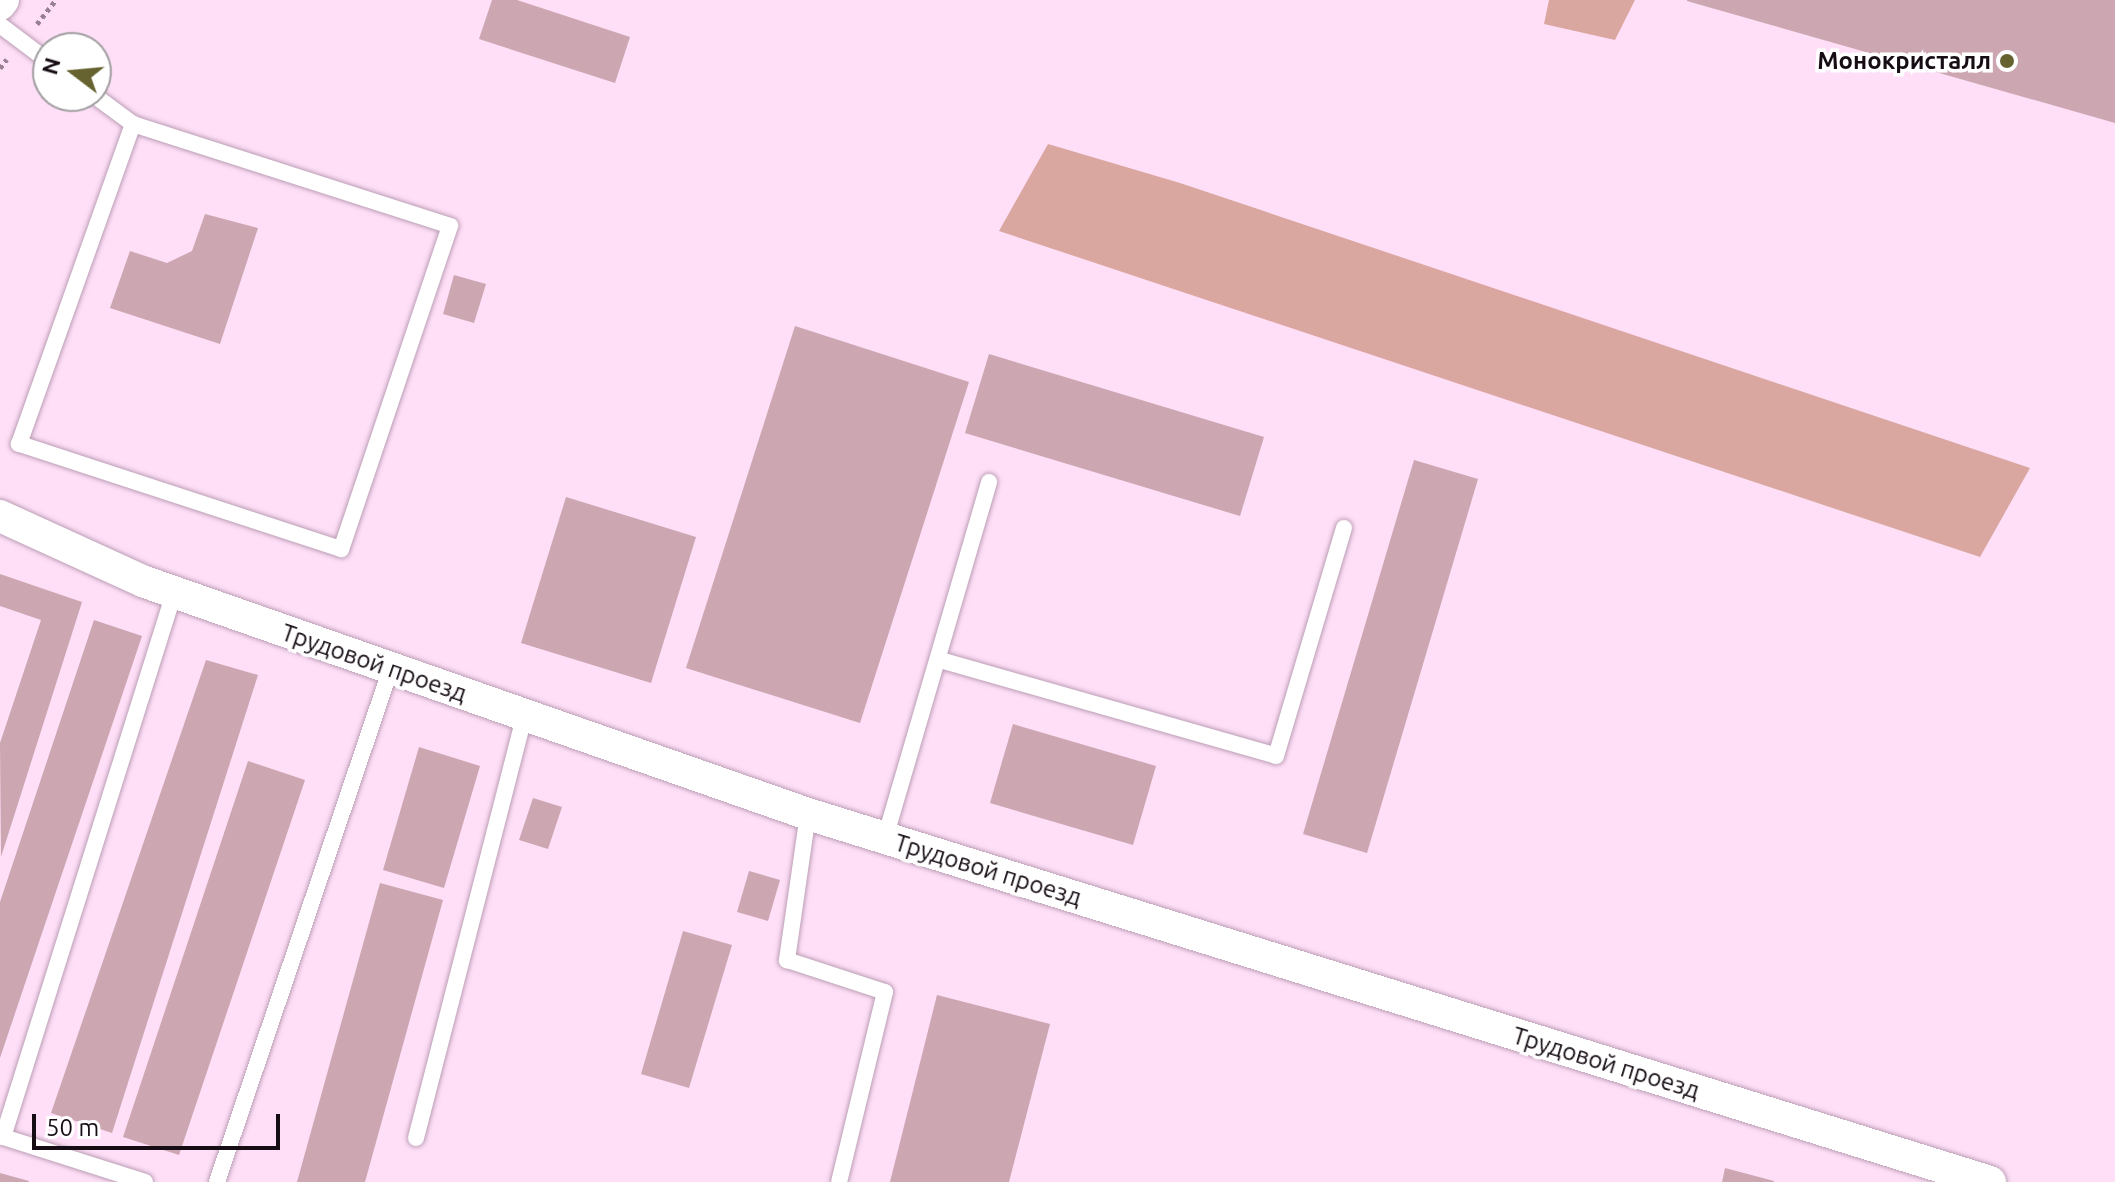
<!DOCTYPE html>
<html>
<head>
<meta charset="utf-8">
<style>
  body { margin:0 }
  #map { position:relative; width:2115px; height:1182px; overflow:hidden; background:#fedff7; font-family:Ubuntu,sans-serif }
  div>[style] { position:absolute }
  .forest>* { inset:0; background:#daa6a0 }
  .building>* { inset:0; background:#cca6b1 }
  .path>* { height:5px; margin-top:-2.5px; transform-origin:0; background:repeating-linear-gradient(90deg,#978192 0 4px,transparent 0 8px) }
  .roads { filter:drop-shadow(0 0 2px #bb9eb5) drop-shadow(0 0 2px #bb9eb5) }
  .lane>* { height:16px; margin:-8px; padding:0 8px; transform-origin:8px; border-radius:8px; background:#fff }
  .street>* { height:32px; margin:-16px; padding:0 16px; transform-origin:16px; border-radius:16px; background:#fff }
  .dots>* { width:22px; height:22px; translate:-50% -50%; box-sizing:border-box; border:4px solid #fff; border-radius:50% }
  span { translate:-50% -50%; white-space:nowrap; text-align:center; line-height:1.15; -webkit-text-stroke:7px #fff; paint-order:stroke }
  .poi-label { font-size:24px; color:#160c14; font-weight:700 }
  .right { translate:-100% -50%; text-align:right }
  .street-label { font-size:24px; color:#160c14 }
  .north { position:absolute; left:32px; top:32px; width:80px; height:80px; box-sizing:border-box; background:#fff; border:2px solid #a29ea1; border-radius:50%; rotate:286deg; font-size:22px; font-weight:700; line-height:32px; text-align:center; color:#160c14 }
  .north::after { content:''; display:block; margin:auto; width:28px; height:36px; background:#666330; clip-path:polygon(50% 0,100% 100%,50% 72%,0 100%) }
  .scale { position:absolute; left:32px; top:1114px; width:248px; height:36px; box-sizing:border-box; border:4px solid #160c14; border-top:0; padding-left:10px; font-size:24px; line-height:28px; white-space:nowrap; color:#160c14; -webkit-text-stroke:6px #fff; paint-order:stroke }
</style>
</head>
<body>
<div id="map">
  <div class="forest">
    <i style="clip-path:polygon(1549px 0,1635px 0,1615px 40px,1544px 24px)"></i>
    <i style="clip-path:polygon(1048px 144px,1180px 183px,2030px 468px,1980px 557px,999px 231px)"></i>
  </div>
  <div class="building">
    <i style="clip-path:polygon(492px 0,517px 0,630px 37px,615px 83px,479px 39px)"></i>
    <i style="clip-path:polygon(2115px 0,2115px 123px,1687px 1px,1687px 0)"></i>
    <i style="clip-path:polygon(205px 214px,258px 228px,220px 344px,110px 308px,130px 251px,167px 263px,192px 251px)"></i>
    <i style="clip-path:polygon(454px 275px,486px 284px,474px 323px,443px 314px)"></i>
    <i style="clip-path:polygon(795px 326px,969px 382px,860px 723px,686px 668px)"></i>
    <i style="clip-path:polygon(989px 354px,1264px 437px,1240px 516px,965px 433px)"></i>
    <i style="clip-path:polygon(1414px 460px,1478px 479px,1367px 853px,1303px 834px)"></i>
    <i style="clip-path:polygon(566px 497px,696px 537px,651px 683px,521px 643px)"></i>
    <i style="clip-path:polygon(0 574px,82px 602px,1px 857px,0 743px,41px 620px,0 606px)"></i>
    <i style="clip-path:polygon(94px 620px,142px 636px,0 1058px,0 902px)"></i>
    <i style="clip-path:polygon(206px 660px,258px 675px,112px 1133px,51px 1113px)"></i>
    <i style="clip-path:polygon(1013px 724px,1156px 766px,1133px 845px,990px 803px)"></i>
    <i style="clip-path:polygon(419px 747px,480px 766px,444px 888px,383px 870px)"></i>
    <i style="clip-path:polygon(248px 761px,305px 780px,179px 1155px,123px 1137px)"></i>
    <i style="clip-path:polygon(533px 798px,562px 807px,548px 849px,519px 840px)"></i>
    <i style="clip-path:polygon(749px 871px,780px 880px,768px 921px,737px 912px)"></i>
    <i style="clip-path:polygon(380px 883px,443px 900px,365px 1182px,297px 1182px)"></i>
    <i style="clip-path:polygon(683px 931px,732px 945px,689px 1088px,641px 1074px)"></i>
    <i style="clip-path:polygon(937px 995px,1050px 1024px,1009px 1182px,890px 1182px)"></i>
    <i style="clip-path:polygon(1725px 1168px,1774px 1181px,1774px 1182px,1722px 1182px)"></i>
    <i style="clip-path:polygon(0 1173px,29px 1181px,29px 1182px,0 1182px)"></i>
  </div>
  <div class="path">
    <i style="left:37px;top:24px;width:31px;rotate:-52deg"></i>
    <i style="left:0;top:68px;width:11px;rotate:-52deg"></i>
  </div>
  <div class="roads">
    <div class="lane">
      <i style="left:0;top:25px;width:60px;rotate:36.9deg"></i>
      <i style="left:95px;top:96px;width:47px;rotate:36.4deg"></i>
      <i style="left:133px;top:124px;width:333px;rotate:17.8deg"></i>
      <i style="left:450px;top:226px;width:341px;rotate:108.6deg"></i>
      <i style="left:341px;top:549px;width:339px;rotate:-161.9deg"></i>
      <i style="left:19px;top:444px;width:340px;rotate:-70.4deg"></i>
      <i style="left:940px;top:660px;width:349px;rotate:15.9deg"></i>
      <i style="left:1276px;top:756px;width:238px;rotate:-73.4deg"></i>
      <i style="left:808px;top:814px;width:148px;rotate:98.2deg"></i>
      <i style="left:787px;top:960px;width:103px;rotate:18.1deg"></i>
      <i style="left:885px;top:992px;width:195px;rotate:103.6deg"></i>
      <i style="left:885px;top:838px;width:371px;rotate:-73.7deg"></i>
      <i style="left:416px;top:1138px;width:437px;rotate:-75.6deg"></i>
      <i style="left:145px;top:1182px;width:149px;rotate:-162.4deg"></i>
      <i style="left:3px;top:1137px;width:570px;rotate:-72.55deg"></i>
      <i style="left:217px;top:1182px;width:543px;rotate:-71.3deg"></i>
    </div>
    <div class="street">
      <i style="left:0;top:4px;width:5px;rotate:-53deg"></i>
      <i style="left:0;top:516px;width:159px;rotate:24.5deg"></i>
      <i style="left:145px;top:582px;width:702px;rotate:19.29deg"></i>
      <i style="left:808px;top:814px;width:1238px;rotate:17.29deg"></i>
    </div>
  </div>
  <div class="dots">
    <i style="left:2007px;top:61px;background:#666330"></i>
  </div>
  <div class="poi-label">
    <span class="right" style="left:1991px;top:61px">Монокристалл</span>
  </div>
  <div class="street-label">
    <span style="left:374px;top:663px;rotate:19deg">Трудовой проезд</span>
    <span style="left:988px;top:870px;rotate:17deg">Трудовой проезд</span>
    <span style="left:1606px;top:1063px;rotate:17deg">Трудовой проезд</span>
  </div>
  <div class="north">N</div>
  <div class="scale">50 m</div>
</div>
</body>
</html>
